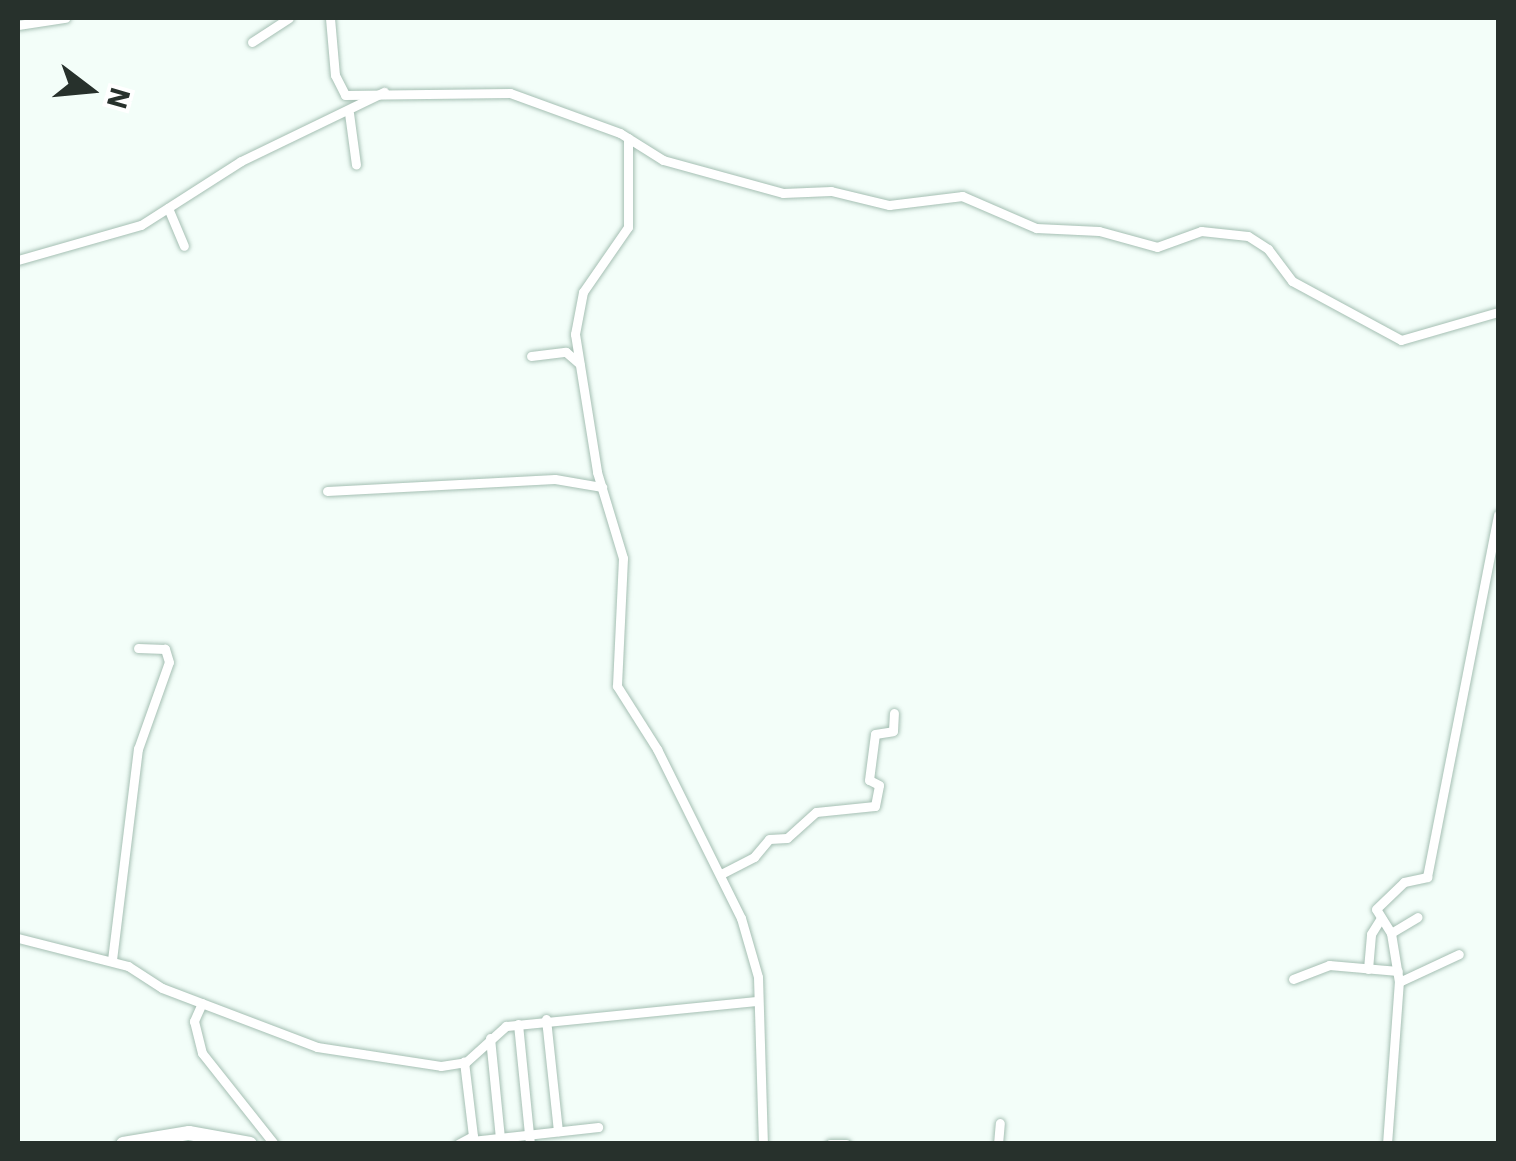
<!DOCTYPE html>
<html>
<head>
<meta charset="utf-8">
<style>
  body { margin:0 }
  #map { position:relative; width:1516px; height:1161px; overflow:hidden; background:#f3fef9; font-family:"IBM Plex Sans",sans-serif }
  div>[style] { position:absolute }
  .roads { filter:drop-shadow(0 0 2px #a5bfb3) drop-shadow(0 0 2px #a5bfb3) }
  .street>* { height:9px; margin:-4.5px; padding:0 4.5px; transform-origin:4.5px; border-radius:4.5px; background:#fff }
  .primary>* { height:14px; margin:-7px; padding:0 7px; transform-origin:7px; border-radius:7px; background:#fff }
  span { translate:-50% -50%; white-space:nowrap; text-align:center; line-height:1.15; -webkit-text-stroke:9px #fff; paint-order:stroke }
  .frame { position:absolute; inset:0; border:20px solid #27312c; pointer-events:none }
  .north { position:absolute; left:40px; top:40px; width:100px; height:100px; -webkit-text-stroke:8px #fff; paint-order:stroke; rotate:106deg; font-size:28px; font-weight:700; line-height:40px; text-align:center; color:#27312c }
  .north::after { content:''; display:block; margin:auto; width:35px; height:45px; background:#27312c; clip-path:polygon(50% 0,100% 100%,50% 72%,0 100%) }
</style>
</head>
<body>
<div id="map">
  <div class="roads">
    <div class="street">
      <i style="left:330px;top:18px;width:57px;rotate:85deg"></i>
      <i style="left:335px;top:75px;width:22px;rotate:63deg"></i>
      <i style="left:345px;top:95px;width:165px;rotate:-0.7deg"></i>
      <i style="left:510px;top:93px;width:117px;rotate:20deg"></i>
      <i style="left:620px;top:133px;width:51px;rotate:32.1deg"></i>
      <i style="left:663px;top:160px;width:124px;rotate:15.4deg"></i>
      <i style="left:783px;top:193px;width:48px;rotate:-2.4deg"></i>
      <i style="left:831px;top:191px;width:60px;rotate:13.6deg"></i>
      <i style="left:889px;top:205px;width:74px;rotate:-7deg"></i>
      <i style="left:962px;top:196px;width:81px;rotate:23.4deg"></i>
      <i style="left:1036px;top:228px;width:63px;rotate:2.7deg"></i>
      <i style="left:1099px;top:231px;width:60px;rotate:15.4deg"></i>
      <i style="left:1157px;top:247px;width:47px;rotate:-20deg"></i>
      <i style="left:1201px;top:231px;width:47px;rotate:6.1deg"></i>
      <i style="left:1248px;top:236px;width:24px;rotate:33deg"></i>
      <i style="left:1268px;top:249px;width:40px;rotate:53deg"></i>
      <i style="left:1292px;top:281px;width:124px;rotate:28.4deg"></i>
      <i style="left:1401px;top:340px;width:101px;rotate:-16.1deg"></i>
      <i style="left:18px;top:25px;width:48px;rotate:-8.5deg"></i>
      <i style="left:252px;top:42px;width:44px;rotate:-33deg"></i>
      <i style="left:349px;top:113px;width:52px;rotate:82.3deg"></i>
      <i style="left:628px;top:138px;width:89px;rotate:90deg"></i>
      <i style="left:628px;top:227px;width:79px;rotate:124.7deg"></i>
      <i style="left:583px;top:292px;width:43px;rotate:100.8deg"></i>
      <i style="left:575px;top:334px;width:140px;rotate:80.9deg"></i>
      <i style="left:597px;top:472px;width:90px;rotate:73.2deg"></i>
      <i style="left:623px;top:558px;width:128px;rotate:92.7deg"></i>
      <i style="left:617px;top:686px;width:75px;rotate:57.6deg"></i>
      <i style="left:657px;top:749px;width:189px;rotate:63.6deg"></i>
      <i style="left:741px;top:918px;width:61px;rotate:73.9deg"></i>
      <i style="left:758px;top:977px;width:167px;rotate:88.3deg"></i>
      <i style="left:168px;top:208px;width:41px;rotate:67.2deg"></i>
      <i style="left:18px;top:260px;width:128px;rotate:-15.9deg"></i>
      <i style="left:141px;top:225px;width:119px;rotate:-32.6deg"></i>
      <i style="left:241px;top:161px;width:159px;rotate:-25.8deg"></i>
      <i style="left:531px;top:356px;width:35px;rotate:-7deg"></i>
      <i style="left:566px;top:352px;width:18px;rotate:41deg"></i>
      <i style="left:327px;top:491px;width:228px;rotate:-3deg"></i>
      <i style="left:555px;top:479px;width:48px;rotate:9.7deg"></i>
      <i style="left:723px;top:873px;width:35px;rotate:-27deg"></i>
      <i style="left:754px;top:857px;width:23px;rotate:-50deg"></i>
      <i style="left:769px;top:839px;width:18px;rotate:-3deg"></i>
      <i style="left:787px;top:838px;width:39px;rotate:-42deg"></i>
      <i style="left:816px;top:812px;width:59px;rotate:-5.8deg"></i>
      <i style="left:875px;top:806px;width:21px;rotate:-79deg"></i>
      <i style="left:879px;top:785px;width:11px;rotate:-153deg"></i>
      <i style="left:869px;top:780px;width:46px;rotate:-82.6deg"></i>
      <i style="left:875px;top:734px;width:18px;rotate:-9deg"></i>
      <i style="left:893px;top:731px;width:18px;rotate:-87deg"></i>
      <i style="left:1391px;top:933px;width:31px;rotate:-31deg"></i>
      <i style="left:18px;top:938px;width:114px;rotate:14.3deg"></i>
      <i style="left:128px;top:966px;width:40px;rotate:32.9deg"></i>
      <i style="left:162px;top:988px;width:166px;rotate:20.8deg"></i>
      <i style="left:317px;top:1047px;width:125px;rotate:8.7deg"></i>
      <i style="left:441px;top:1066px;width:25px;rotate:-9deg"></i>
      <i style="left:466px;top:1062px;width:54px;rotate:-42deg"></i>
      <i style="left:506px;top:1026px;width:252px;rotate:-5.7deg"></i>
      <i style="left:112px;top:960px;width:213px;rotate:-83deg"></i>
      <i style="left:138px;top:749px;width:92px;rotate:-70.4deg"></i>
      <i style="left:169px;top:662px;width:14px;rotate:-107deg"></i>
      <i style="left:165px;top:649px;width:27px;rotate:-178deg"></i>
      <i style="left:1368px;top:969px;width:35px;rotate:-85deg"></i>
      <i style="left:1371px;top:934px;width:19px;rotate:-58deg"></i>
      <i style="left:1293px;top:979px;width:39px;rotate:-21deg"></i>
      <i style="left:1329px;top:965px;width:69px;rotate:5deg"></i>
      <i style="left:1399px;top:982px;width:66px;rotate:-25deg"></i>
      <i style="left:202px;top:1003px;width:20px;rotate:114deg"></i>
      <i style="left:194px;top:1021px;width:33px;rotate:76deg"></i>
      <i style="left:202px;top:1053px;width:116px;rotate:51.6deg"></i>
      <i style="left:546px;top:1019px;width:113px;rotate:83.9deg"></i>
      <i style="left:518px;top:1024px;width:121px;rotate:84.3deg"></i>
      <i style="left:490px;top:1038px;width:100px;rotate:84.3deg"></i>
      <i style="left:472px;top:1141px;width:127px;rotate:-6.3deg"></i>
      <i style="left:458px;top:1144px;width:17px;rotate:-28deg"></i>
      <i style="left:473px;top:1136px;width:75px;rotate:-96.9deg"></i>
      <i style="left:830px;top:1144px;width:16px"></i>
      <i style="left:998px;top:1144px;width:21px;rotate:-85deg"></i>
      <i style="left:1387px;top:1144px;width:162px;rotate:-85.8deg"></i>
      <i style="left:1399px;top:982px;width:50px;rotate:-99.3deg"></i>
      <i style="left:1391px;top:933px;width:28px;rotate:-122deg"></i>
      <i style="left:1376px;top:909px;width:39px;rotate:-44deg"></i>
      <i style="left:1404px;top:882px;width:24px;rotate:-12deg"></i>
      <i style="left:1427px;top:877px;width:369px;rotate:-78.9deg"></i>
    </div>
    <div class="primary">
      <i style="left:123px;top:1144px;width:67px;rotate:-9.5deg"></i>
      <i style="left:189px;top:1133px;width:62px;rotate:10.2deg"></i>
    </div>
  </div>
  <div class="frame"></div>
  <div class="north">N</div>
</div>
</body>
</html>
